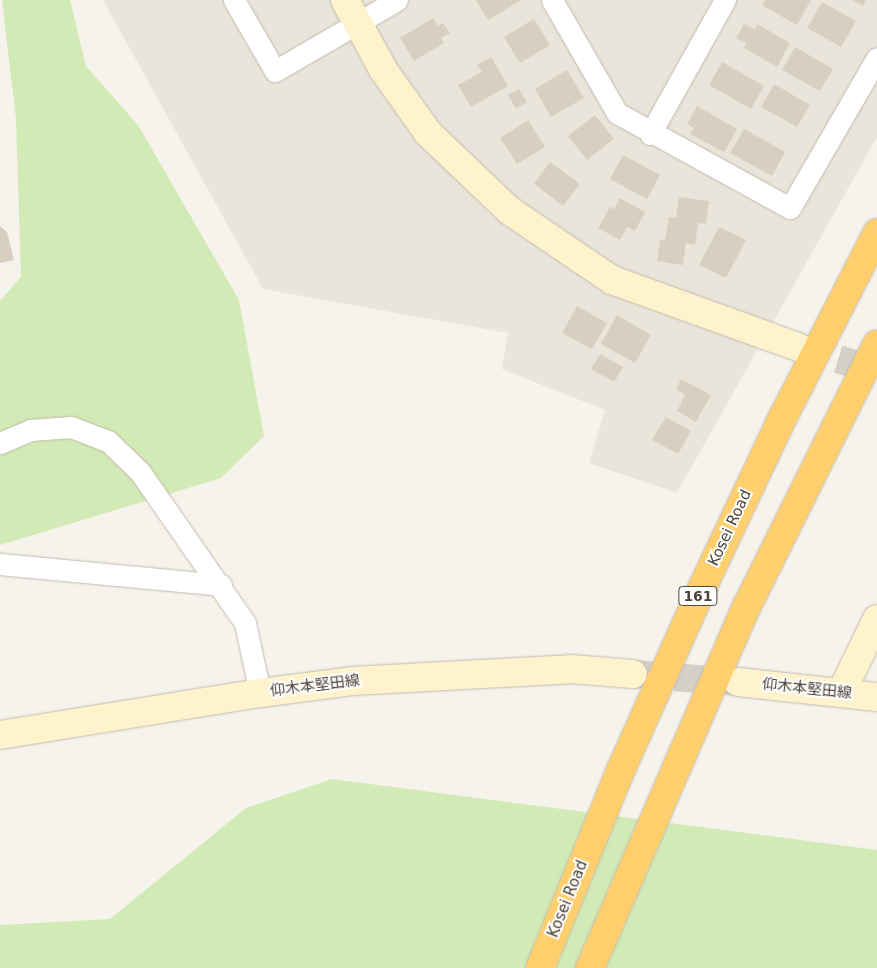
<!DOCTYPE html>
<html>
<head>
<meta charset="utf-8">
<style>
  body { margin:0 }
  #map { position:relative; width:877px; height:968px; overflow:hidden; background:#f6f3ec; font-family:"DejaVu Sans","Noto Sans JP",sans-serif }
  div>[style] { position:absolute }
  .residential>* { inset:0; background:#eae5da }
  .green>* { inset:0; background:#d2eab5 }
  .building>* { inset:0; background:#d8cfc1 }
  .secondary-tunnel>* { height:28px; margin-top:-14px; transform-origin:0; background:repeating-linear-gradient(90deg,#d4d0c8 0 28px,transparent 0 42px) }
  .roads { filter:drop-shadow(0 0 1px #c2bbae) drop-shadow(0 0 1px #c2bbae) }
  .street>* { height:21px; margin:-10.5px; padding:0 10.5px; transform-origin:10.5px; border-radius:10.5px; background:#fff }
  .secondary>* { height:28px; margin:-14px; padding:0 14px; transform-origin:14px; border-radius:14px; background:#fff3cd }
  .highway>* { height:28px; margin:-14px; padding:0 14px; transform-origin:14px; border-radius:14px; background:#ffcf6e }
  span { translate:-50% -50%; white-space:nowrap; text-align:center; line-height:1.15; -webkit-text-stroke:4px #fff; paint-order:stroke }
  .shield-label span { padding:1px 4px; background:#fff; border:1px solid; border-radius:4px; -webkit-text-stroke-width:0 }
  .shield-label { font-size:14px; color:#4b4439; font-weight:700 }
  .street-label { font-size:15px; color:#4b4439 }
</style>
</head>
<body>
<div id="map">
  <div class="residential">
    <i style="clip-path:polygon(103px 0,877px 0,877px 137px,677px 493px,589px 463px,605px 410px,502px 369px,508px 333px,263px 289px)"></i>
  </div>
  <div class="green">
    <i style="clip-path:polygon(2px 0,70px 0,86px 66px,138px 125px,239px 300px,264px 436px,221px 478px,0 545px,0 301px,21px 277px,16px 119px)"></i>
    <i style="clip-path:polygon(332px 779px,877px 850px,877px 968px,0 968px,0 925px,110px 919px,246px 808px)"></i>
  </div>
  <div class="building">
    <i style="clip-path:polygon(476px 0,521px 0,488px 20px)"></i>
    <i style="clip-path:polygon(765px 0,811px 0,797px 25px,762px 5px)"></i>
    <i style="clip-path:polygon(852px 0,866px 0,863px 6px)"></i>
    <i style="clip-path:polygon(822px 2px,856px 21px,841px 47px,807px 28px)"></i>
    <i style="clip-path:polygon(433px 18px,438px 26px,443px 23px,450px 33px,441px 38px,444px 43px,414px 61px,400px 38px)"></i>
    <i style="clip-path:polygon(534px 19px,550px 45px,520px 63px,504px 37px)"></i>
    <i style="clip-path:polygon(744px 24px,755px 29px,757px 24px,790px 43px,777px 67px,744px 48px,746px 43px,736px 38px)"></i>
    <i style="clip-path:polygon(795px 47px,833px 69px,820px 91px,782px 70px)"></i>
    <i style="clip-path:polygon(491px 57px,508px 86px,471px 107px,458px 85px,482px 72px,477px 65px)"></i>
    <i style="clip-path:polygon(722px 62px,764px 86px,751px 109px,709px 85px)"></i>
    <i style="clip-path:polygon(567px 70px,584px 98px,551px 117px,535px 89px)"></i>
    <i style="clip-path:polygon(774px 84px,810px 105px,797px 127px,761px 107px)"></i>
    <i style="clip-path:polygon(519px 89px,527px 102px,516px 109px,508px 95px)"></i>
    <i style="clip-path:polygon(697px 106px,737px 129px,724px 152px,690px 134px,694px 128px,687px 124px)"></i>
    <i style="clip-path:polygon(595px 115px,614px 139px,587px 160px,568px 136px)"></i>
    <i style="clip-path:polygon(528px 120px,545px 147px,517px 164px,500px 138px)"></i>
    <i style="clip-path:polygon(744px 129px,785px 152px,772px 176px,730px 153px)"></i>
    <i style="clip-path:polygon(623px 155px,660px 175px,647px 199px,610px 179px)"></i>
    <i style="clip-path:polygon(550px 162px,580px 184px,563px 206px,534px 184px)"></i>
    <i style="clip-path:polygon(679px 197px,709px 201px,706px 224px,698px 223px,695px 245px,686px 243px,683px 265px,657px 261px,660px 240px,665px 240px,669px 217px,676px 218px)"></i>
    <i style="clip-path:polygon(620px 198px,645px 212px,635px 231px,627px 227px,620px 240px,598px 228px,610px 207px,614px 209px)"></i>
    <i style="clip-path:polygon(0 226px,7px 232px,14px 260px,0 263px)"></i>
    <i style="clip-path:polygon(719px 227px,746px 240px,726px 278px,699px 265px)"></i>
    <i style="clip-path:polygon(577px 306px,607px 323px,592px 349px,562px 333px)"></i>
    <i style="clip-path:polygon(617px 315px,651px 335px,635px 363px,601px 344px)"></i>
    <i style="clip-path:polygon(600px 354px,623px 367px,614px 382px,591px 369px)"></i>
    <i style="clip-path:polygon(681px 379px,711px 395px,696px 422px,677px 411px,685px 395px,676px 389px)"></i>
    <i style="clip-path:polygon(666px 417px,691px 431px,678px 454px,652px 440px)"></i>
  </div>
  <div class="secondary-tunnel">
    <i style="left:798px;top:347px;width:83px;rotate:16.9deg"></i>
    <i style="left:633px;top:674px;width:103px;rotate:4.4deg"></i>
  </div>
  <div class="roads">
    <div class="street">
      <i style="left:234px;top:0;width:82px;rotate:60deg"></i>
      <i style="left:275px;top:71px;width:141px;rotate:-30.2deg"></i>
      <i style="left:552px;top:0;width:130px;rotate:60.1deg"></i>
      <i style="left:617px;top:113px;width:197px;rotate:28.8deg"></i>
      <i style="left:790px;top:208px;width:173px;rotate:-59.9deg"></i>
      <i style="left:650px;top:134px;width:154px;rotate:-60.8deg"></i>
      <i style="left:0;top:443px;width:33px;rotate:-23deg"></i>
      <i style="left:30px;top:430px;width:41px;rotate:-4.2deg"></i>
      <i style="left:71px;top:427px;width:40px;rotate:21deg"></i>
      <i style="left:108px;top:441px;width:45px;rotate:44.1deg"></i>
      <i style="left:140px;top:472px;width:184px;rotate:55.2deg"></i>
      <i style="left:245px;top:623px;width:72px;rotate:77.9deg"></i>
      <i style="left:0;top:564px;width:222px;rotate:5.4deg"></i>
    </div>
    <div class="secondary">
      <i style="left:345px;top:0;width:81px;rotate:61.2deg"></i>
      <i style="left:384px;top:71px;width:76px;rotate:54.6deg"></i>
      <i style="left:428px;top:133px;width:113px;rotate:43.6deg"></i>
      <i style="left:510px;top:211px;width:123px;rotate:34.1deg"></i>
      <i style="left:612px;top:280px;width:198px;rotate:19.8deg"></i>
      <i style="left:738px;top:682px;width:140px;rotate:6.2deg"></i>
      <i style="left:842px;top:691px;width:80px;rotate:-64.1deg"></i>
      <i style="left:0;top:735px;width:263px;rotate:-9.2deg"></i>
      <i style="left:260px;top:693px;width:93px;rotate:-7.4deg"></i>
      <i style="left:352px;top:681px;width:219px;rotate:-3.1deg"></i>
      <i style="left:571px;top:669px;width:62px;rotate:4.6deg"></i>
    </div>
    <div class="highway">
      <i style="left:540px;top:968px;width:209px;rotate:-67.8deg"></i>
      <i style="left:619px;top:774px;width:206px;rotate:-65.9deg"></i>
      <i style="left:703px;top:586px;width:185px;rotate:-64.7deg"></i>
      <i style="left:782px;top:419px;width:209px;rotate:-62.9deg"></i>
      <i style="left:590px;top:968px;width:395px;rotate:-66.6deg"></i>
      <i style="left:747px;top:606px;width:292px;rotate:-63.6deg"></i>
    </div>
  </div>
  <div class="shield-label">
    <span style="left:698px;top:596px">161</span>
  </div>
  <div class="street-label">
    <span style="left:730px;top:528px;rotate:-65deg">Kosei Road</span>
    <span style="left:315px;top:686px;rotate:-7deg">仰木本堅田線</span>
    <span style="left:807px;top:689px;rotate:6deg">仰木本堅田線</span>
    <span style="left:568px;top:899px;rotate:-68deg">Kosei Road</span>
  </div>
</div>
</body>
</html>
